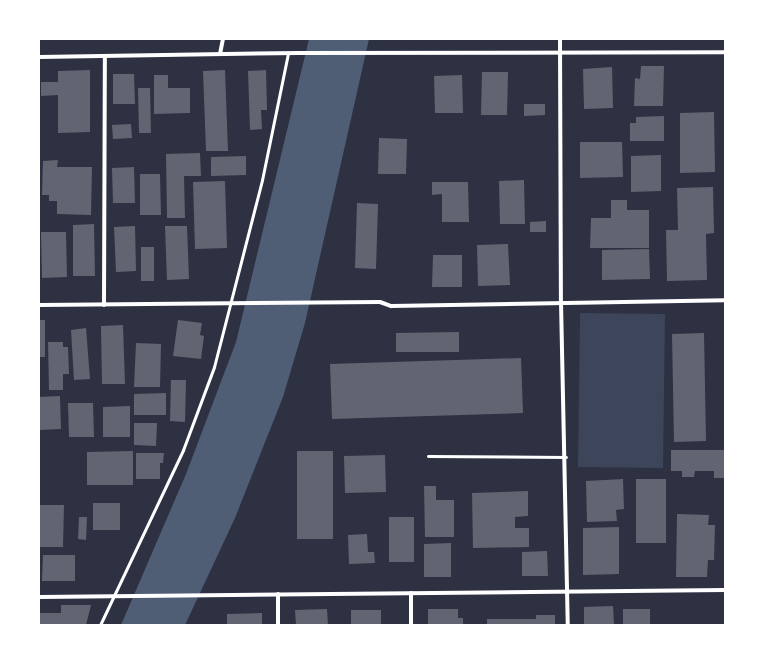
<!DOCTYPE html>
<html>
<head>
<meta charset="utf-8">
<style>
  body { margin:0 }
  #map { position:relative; width:764px; height:664px; overflow:hidden; background:#2d3142; font-family:Rubik,sans-serif }
  div>[style] { position:absolute }
  .green>* { inset:0; background:#3c4559 }
  .water>* { inset:0; background:#4f5d75 }
  .building>* { inset:0; background:#626471 }
  .service>* { height:3px; margin:-1.5px; padding:0 1.5px; transform-origin:1.5px; border-radius:1.5px; background:#fff }
  .minor>* { height:4px; margin:-2px; padding:0 2px; transform-origin:2px; border-radius:2px; background:#fff }
  span { translate:-50% -50%; white-space:nowrap; text-align:center; line-height:1.15; -webkit-text-stroke:3.5px #fff; paint-order:stroke }
  .frame { position:absolute; inset:0; border:40px solid #fff; pointer-events:none }
</style>
</head>
<body>
<div id="map">
  <div class="green">
    <i style="clip-path:polygon(580px 313px,665px 314px,663px 468px,578px 467px)"></i>
  </div>
  <div class="water">
    <i style="clip-path:polygon(309px 39px,369px 39px,305px 323px,283px 397px,235px 518px,185px 625px,121px 625px,186px 474px,236px 342px)"></i>
  </div>
  <div class="building">
    <i style="clip-path:polygon(641px 66px,664px 66px,663px 106px,634px 106px,635px 78px,640px 79px)"></i>
    <i style="clip-path:polygon(612px 67px,613px 108px,584px 109px,583px 69px)"></i>
    <i style="clip-path:polygon(90px 70px,90px 132px,58px 133px,58px 95px,41px 96px,41px 82px,58px 82px,58px 71px)"></i>
    <i style="clip-path:polygon(225px 70px,228px 151px,206px 151px,203px 71px)"></i>
    <i style="clip-path:polygon(266px 70px,267px 110px,261px 110px,262px 129px,250px 130px,248px 71px)"></i>
    <i style="clip-path:polygon(482px 72px,508px 72px,507px 115px,481px 115px)"></i>
    <i style="clip-path:polygon(113px 74px,134px 74px,135px 104px,113px 104px)"></i>
    <i style="clip-path:polygon(154px 75px,168px 75px,168px 88px,190px 88px,190px 113px,154px 114px)"></i>
    <i style="clip-path:polygon(462px 75px,463px 113px,435px 113px,434px 76px)"></i>
    <i style="clip-path:polygon(138px 88px,150px 88px,151px 133px,139px 133px)"></i>
    <i style="clip-path:polygon(524px 104px,545px 104px,545px 115px,524px 116px)"></i>
    <i style="clip-path:polygon(714px 112px,715px 172px,680px 173px,680px 113px)"></i>
    <i style="clip-path:polygon(664px 116px,664px 141px,630px 141px,630px 123px,636px 123px,636px 117px)"></i>
    <i style="clip-path:polygon(131px 124px,132px 138px,113px 139px,112px 125px)"></i>
    <i style="clip-path:polygon(379px 138px,407px 139px,406px 174px,378px 174px)"></i>
    <i style="clip-path:polygon(580px 142px,622px 142px,623px 177px,580px 178px)"></i>
    <i style="clip-path:polygon(200px 153px,201px 176px,184px 176px,185px 218px,167px 218px,166px 154px)"></i>
    <i style="clip-path:polygon(661px 155px,661px 191px,631px 192px,631px 156px)"></i>
    <i style="clip-path:polygon(246px 156px,246px 175px,211px 176px,211px 157px)"></i>
    <i style="clip-path:polygon(58px 160px,57px 167px,92px 167px,91px 215px,57px 214px,57px 201px,49px 201px,49px 195px,42px 195px,43px 161px)"></i>
    <i style="clip-path:polygon(134px 167px,135px 203px,113px 203px,112px 168px)"></i>
    <i style="clip-path:polygon(140px 174px,160px 174px,161px 215px,140px 215px)"></i>
    <i style="clip-path:polygon(524px 180px,525px 224px,500px 224px,499px 181px)"></i>
    <i style="clip-path:polygon(225px 181px,227px 248px,195px 249px,193px 182px)"></i>
    <i style="clip-path:polygon(432px 182px,468px 182px,469px 222px,442px 222px,442px 194px,432px 195px)"></i>
    <i style="clip-path:polygon(713px 187px,714px 233px,706px 234px,707px 280px,667px 281px,666px 230px,678px 230px,677px 188px)"></i>
    <i style="clip-path:polygon(611px 200px,627px 200px,627px 210px,649px 210px,649px 248px,590px 248px,591px 218px,611px 218px)"></i>
    <i style="clip-path:polygon(357px 203px,378px 204px,376px 269px,355px 268px)"></i>
    <i style="clip-path:polygon(546px 221px,546px 232px,530px 232px,530px 222px)"></i>
    <i style="clip-path:polygon(94px 224px,95px 276px,73px 276px,73px 225px)"></i>
    <i style="clip-path:polygon(135px 226px,136px 271px,116px 272px,114px 227px)"></i>
    <i style="clip-path:polygon(165px 226px,187px 226px,189px 279px,167px 280px)"></i>
    <i style="clip-path:polygon(41px 232px,66px 232px,67px 277px,42px 278px)"></i>
    <i style="clip-path:polygon(508px 244px,510px 285px,478px 286px,477px 245px)"></i>
    <i style="clip-path:polygon(141px 247px,154px 247px,154px 281px,141px 281px)"></i>
    <i style="clip-path:polygon(649px 249px,650px 279px,602px 280px,602px 250px)"></i>
    <i style="clip-path:polygon(433px 255px,462px 255px,462px 287px,432px 287px)"></i>
    <i style="clip-path:polygon(39px 320px,45px 320px,45px 357px,39px 357px)"></i>
    <i style="clip-path:polygon(178px 320px,202px 323px,200px 335px,204px 336px,201px 359px,173px 356px)"></i>
    <i style="clip-path:polygon(123px 325px,125px 384px,102px 384px,101px 326px)"></i>
    <i style="clip-path:polygon(86px 328px,90px 379px,74px 380px,71px 330px)"></i>
    <i style="clip-path:polygon(459px 332px,459px 352px,396px 352px,396px 333px)"></i>
    <i style="clip-path:polygon(704px 333px,706px 441px,674px 442px,672px 334px)"></i>
    <i style="clip-path:polygon(48px 342px,63px 342px,63px 347px,68px 347px,69px 374px,63px 374px,63px 390px,49px 390px)"></i>
    <i style="clip-path:polygon(136px 343px,161px 344px,160px 387px,134px 387px)"></i>
    <i style="clip-path:polygon(521px 358px,523px 413px,332px 419px,330px 364px)"></i>
    <i style="clip-path:polygon(171px 380px,186px 380px,185px 422px,170px 421px)"></i>
    <i style="clip-path:polygon(166px 393px,166px 415px,134px 415px,134px 394px)"></i>
    <i style="clip-path:polygon(60px 396px,61px 429px,39px 430px,39px 397px)"></i>
    <i style="clip-path:polygon(68px 403px,93px 403px,94px 437px,69px 437px)"></i>
    <i style="clip-path:polygon(130px 406px,130px 437px,103px 437px,103px 407px)"></i>
    <i style="clip-path:polygon(134px 423px,157px 423px,156px 446px,134px 445px)"></i>
    <i style="clip-path:polygon(671px 450px,725px 450px,725px 478px,714px 478px,714px 471px,695px 471px,694px 477px,682px 477px,682px 471px,671px 471px)"></i>
    <i style="clip-path:polygon(133px 451px,133px 485px,87px 485px,87px 452px)"></i>
    <i style="clip-path:polygon(297px 451px,333px 451px,333px 539px,297px 539px)"></i>
    <i style="clip-path:polygon(136px 453px,164px 453px,163px 463px,160px 463px,160px 479px,136px 479px)"></i>
    <i style="clip-path:polygon(385px 455px,386px 492px,345px 493px,344px 456px)"></i>
    <i style="clip-path:polygon(623px 479px,624px 509px,616px 510px,617px 521px,587px 522px,586px 481px)"></i>
    <i style="clip-path:polygon(636px 479px,666px 479px,666px 543px,636px 543px)"></i>
    <i style="clip-path:polygon(424px 486px,436px 486px,436px 500px,454px 500px,454px 537px,425px 537px)"></i>
    <i style="clip-path:polygon(528px 491px,528px 516px,515px 517px,515px 528px,529px 528px,529px 547px,473px 548px,472px 493px)"></i>
    <i style="clip-path:polygon(93px 503px,120px 503px,120px 530px,93px 530px)"></i>
    <i style="clip-path:polygon(39px 505px,64px 505px,63px 547px,39px 547px)"></i>
    <i style="clip-path:polygon(677px 514px,709px 515px,708px 525px,715px 525px,714px 560px,708px 560px,707px 577px,676px 577px)"></i>
    <i style="clip-path:polygon(79px 517px,87px 517px,86px 540px,78px 539px)"></i>
    <i style="clip-path:polygon(389px 517px,414px 517px,414px 562px,389px 562px)"></i>
    <i style="clip-path:polygon(619px 527px,619px 574px,583px 575px,583px 528px)"></i>
    <i style="clip-path:polygon(367px 534px,368px 552px,374px 552px,375px 563px,349px 564px,348px 535px)"></i>
    <i style="clip-path:polygon(451px 543px,451px 577px,424px 577px,424px 544px)"></i>
    <i style="clip-path:polygon(547px 551px,548px 576px,522px 576px,522px 552px)"></i>
    <i style="clip-path:polygon(43px 555px,75px 555px,75px 581px,42px 581px)"></i>
    <i style="clip-path:polygon(61px 605px,91px 605px,86px 625px,39px 625px,39px 613px,61px 613px)"></i>
    <i style="clip-path:polygon(613px 606px,614px 625px,584px 625px,584px 607px)"></i>
    <i style="clip-path:polygon(327px 609px,328px 625px,296px 625px,295px 610px)"></i>
    <i style="clip-path:polygon(428px 609px,458px 609px,458px 618px,463px 618px,463px 625px,428px 625px)"></i>
    <i style="clip-path:polygon(623px 609px,650px 609px,650px 625px,623px 625px)"></i>
    <i style="clip-path:polygon(351px 610px,381px 610px,381px 625px,351px 625px)"></i>
    <i style="clip-path:polygon(262px 613px,262px 625px,227px 625px,227px 614px)"></i>
    <i style="clip-path:polygon(536px 615px,555px 615px,555px 625px,487px 625px,487px 619px,536px 619px)"></i>
  </div>
  <div class="service">
    <i style="left:428px;top:456px;width:138px;rotate:0.4deg"></i>
    <i style="left:100px;top:625px;width:194px;rotate:-64.6deg"></i>
    <i style="left:183px;top:450px;width:89px;rotate:-69.5deg"></i>
    <i style="left:214px;top:367px;width:193px;rotate:-75.6deg"></i>
    <i style="left:262px;top:180px;width:130px;rotate:-78.4deg"></i>
  </div>
  <div class="minor">
    <i style="left:560px;top:39px;width:263px;rotate:89.8deg"></i>
    <i style="left:561px;top:302px;width:323px;rotate:88.8deg"></i>
    <i style="left:220px;top:54px;width:15px;rotate:-79deg"></i>
    <i style="left:39px;top:57px;width:259px;rotate:-0.9deg"></i>
    <i style="left:298px;top:53px;width:427px;rotate:-0.1deg"></i>
    <i style="left:39px;top:305px;width:341px;rotate:-0.5deg"></i>
    <i style="left:380px;top:302px;width:12px;rotate:20deg"></i>
    <i style="left:391px;top:306px;width:334px;rotate:-1deg"></i>
    <i style="left:104px;top:305px;width:247px;rotate:-89.8deg"></i>
    <i style="left:278px;top:594px;width:31px;rotate:90deg"></i>
    <i style="left:39px;top:597px;width:686px;rotate:-0.58deg"></i>
    <i style="left:411px;top:625px;width:32px;rotate:-90deg"></i>
  </div>
  <div class="frame"></div>
</div>
</body>
</html>
